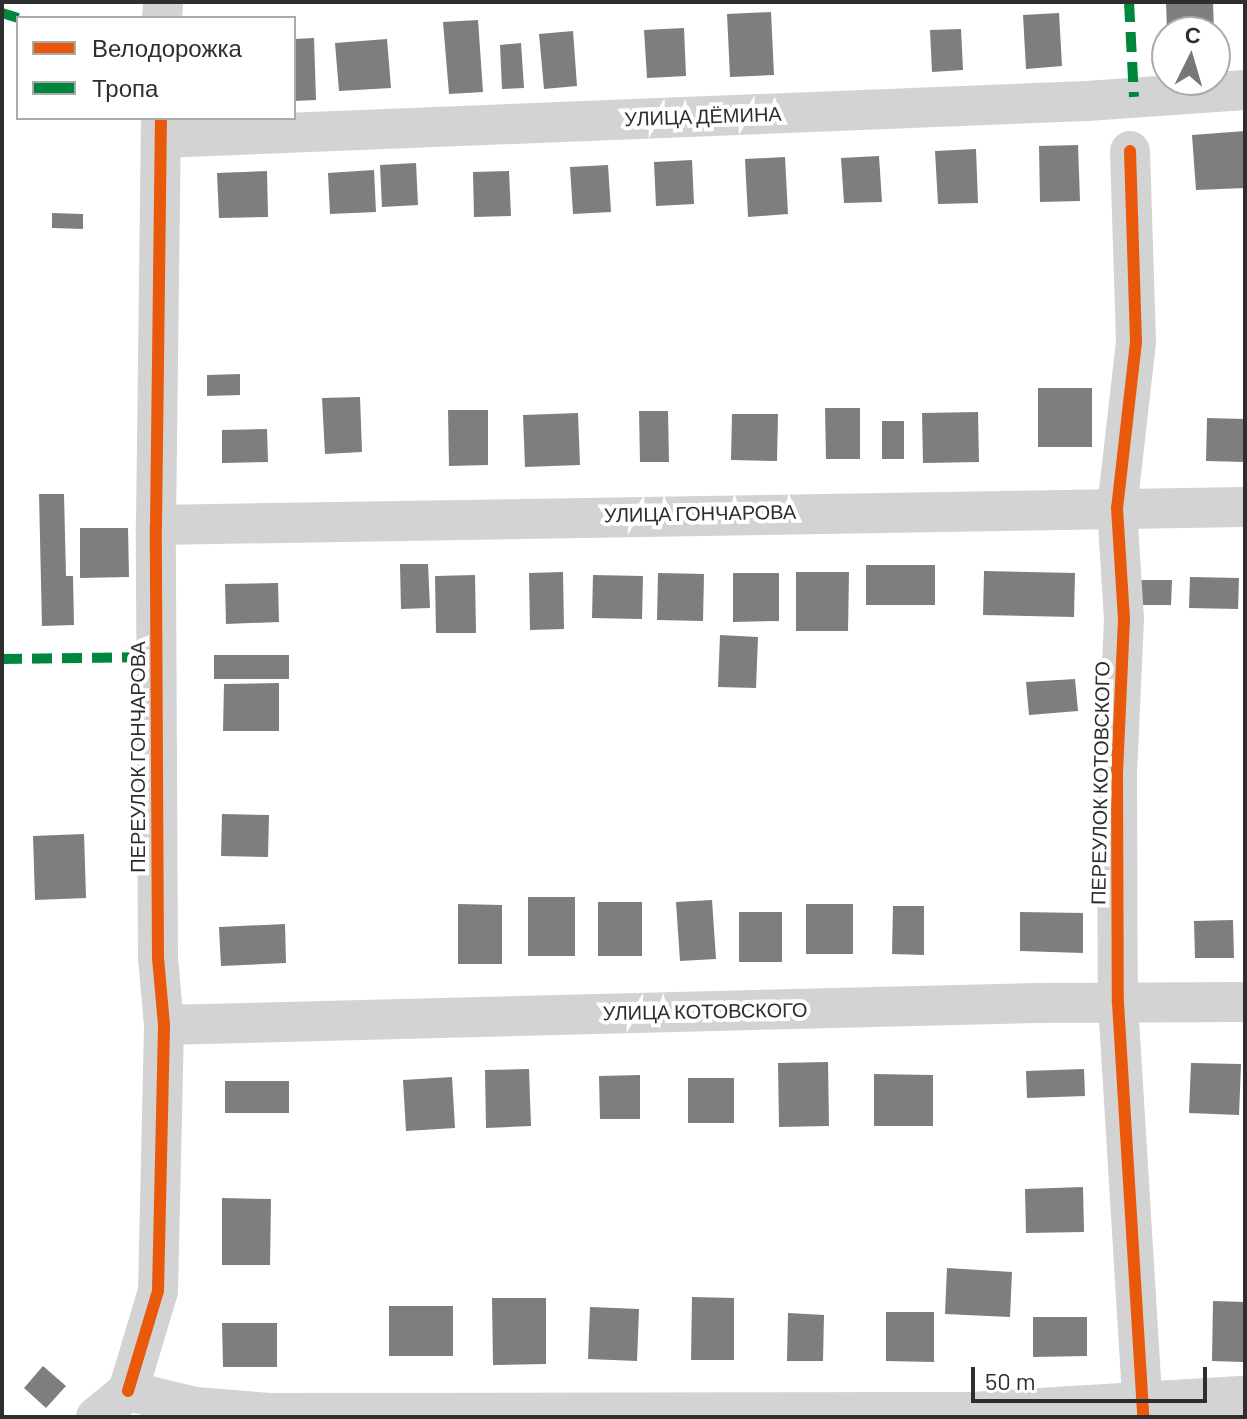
<!DOCTYPE html>
<html>
<head>
<meta charset="utf-8">
<style>
  body { margin:0 }
  #map { position:relative; width:1247px; height:1419px; overflow:hidden; background:#fff; font-family:Barlow,sans-serif }
  div>[style] { position:absolute }
  .building>* { inset:0; background:#7e7e7e }
  .minor>* { height:40px; margin:-20px; padding:0 20px; transform-origin:20px; border-radius:20px; background:#d3d3d3 }
  .quiet>* { height:10px; margin-top:-5px; transform-origin:0; background:repeating-linear-gradient(90deg,#00873e 0 20px,transparent 0 30px) }
  .cycleway>* { height:12px; margin:-6px; padding:0 6px; transform-origin:6px; border-radius:6px; background:#e8590c }
  span { translate:-50% -50%; white-space:nowrap; text-align:center; line-height:1.15; -webkit-text-stroke:8px #fff; paint-order:stroke }
  .street-label { font-size:20px; color:#2e2e2e }
  .frame { position:absolute; inset:0; border:4px solid #2e2e2e; pointer-events:none }
  .legend { position:absolute; left:16px; top:16px; width:280px; height:104px; box-sizing:border-box; background:#fff; border:2px solid #ababab; margin:0; padding:10px 14px; list-style:none; font-size:24px; color:#2e2e2e }
  .legend li { display:flex; align-items:center; gap:16px; height:40px }
  .legend b { width:40px; border:2px solid #ababab }
  .north { position:absolute; left:1151px; top:16px; width:80px; height:80px; box-sizing:border-box; background:#fff; border:2px solid #ababab; border-radius:50%; rotate:5deg; font-size:22px; font-weight:700; line-height:32px; text-align:center; color:#2e2e2e }
  .north::after { content:''; display:block; margin:auto; width:28px; height:36px; background:#777; clip-path:polygon(50% 0,100% 100%,50% 72%,0 100%) }
  .scale { position:absolute; left:971px; top:1367px; width:236px; height:36px; box-sizing:border-box; border:4px solid #2e2e2e; border-top:0; padding-left:10px; font-size:24px; line-height:28px; white-space:nowrap; color:#2e2e2e; -webkit-text-stroke:6px #fff; paint-order:stroke }
</style>
</head>
<body>
<div id="map">
  <div class="building">
    <i style="clip-path:polygon(1166px 2px,1213px 2px,1214px 32px,1167px 32px)"></i>
    <i style="clip-path:polygon(771px 12px,774px 75px,730px 77px,727px 14px)"></i>
    <i style="clip-path:polygon(1059px 13px,1062px 66px,1026px 69px,1023px 15px)"></i>
    <i style="clip-path:polygon(478px 20px,483px 92px,449px 94px,443px 22px)"></i>
    <i style="clip-path:polygon(684px 28px,686px 76px,647px 78px,644px 30px)"></i>
    <i style="clip-path:polygon(961px 29px,963px 70px,932px 72px,930px 30px)"></i>
    <i style="clip-path:polygon(573px 31px,577px 86px,544px 89px,539px 34px)"></i>
    <i style="clip-path:polygon(314px 38px,316px 100px,294px 101px,294px 39px)"></i>
    <i style="clip-path:polygon(387px 39px,391px 88px,339px 91px,335px 43px)"></i>
    <i style="clip-path:polygon(521px 43px,524px 88px,502px 89px,500px 45px)"></i>
    <i style="clip-path:polygon(1245px 131px,1245px 188px,1196px 190px,1192px 135px)"></i>
    <i style="clip-path:polygon(1078px 145px,1080px 201px,1040px 202px,1039px 146px)"></i>
    <i style="clip-path:polygon(976px 149px,978px 203px,938px 204px,935px 151px)"></i>
    <i style="clip-path:polygon(879px 156px,882px 202px,844px 203px,841px 158px)"></i>
    <i style="clip-path:polygon(785px 157px,788px 214px,748px 217px,745px 159px)"></i>
    <i style="clip-path:polygon(692px 160px,694px 204px,656px 206px,654px 162px)"></i>
    <i style="clip-path:polygon(416px 163px,418px 205px,382px 207px,380px 165px)"></i>
    <i style="clip-path:polygon(608px 165px,611px 212px,573px 214px,570px 167px)"></i>
    <i style="clip-path:polygon(374px 170px,376px 212px,330px 214px,328px 173px)"></i>
    <i style="clip-path:polygon(267px 171px,268px 217px,219px 218px,217px 173px)"></i>
    <i style="clip-path:polygon(509px 171px,511px 216px,474px 217px,473px 172px)"></i>
    <i style="clip-path:polygon(52px 213px,83px 214px,83px 229px,52px 228px)"></i>
    <i style="clip-path:polygon(240px 374px,240px 395px,207px 396px,207px 375px)"></i>
    <i style="clip-path:polygon(1038px 388px,1092px 388px,1092px 447px,1038px 447px)"></i>
    <i style="clip-path:polygon(360px 397px,362px 452px,325px 454px,322px 398px)"></i>
    <i style="clip-path:polygon(825px 408px,860px 408px,860px 459px,826px 459px)"></i>
    <i style="clip-path:polygon(448px 410px,488px 410px,488px 465px,449px 466px)"></i>
    <i style="clip-path:polygon(639px 411px,668px 411px,669px 462px,640px 462px)"></i>
    <i style="clip-path:polygon(978px 412px,979px 462px,923px 463px,922px 413px)"></i>
    <i style="clip-path:polygon(578px 413px,580px 465px,525px 467px,523px 415px)"></i>
    <i style="clip-path:polygon(732px 414px,778px 414px,777px 461px,731px 460px)"></i>
    <i style="clip-path:polygon(1207px 418px,1245px 419px,1245px 462px,1206px 461px)"></i>
    <i style="clip-path:polygon(882px 421px,904px 421px,904px 459px,882px 459px)"></i>
    <i style="clip-path:polygon(267px 429px,268px 462px,222px 463px,222px 430px)"></i>
    <i style="clip-path:polygon(39px 494px,64px 494px,66px 576px,73px 576px,74px 625px,42px 626px)"></i>
    <i style="clip-path:polygon(80px 528px,128px 528px,129px 577px,80px 578px)"></i>
    <i style="clip-path:polygon(400px 564px,428px 564px,430px 608px,401px 609px)"></i>
    <i style="clip-path:polygon(866px 565px,935px 565px,935px 605px,866px 605px)"></i>
    <i style="clip-path:polygon(984px 571px,1075px 573px,1074px 617px,983px 615px)"></i>
    <i style="clip-path:polygon(563px 572px,564px 629px,530px 630px,529px 573px)"></i>
    <i style="clip-path:polygon(796px 572px,849px 572px,848px 631px,796px 631px)"></i>
    <i style="clip-path:polygon(658px 573px,704px 574px,703px 621px,657px 620px)"></i>
    <i style="clip-path:polygon(733px 573px,779px 573px,779px 621px,733px 622px)"></i>
    <i style="clip-path:polygon(475px 575px,476px 633px,436px 633px,435px 576px)"></i>
    <i style="clip-path:polygon(593px 575px,643px 576px,642px 619px,592px 618px)"></i>
    <i style="clip-path:polygon(1190px 577px,1239px 578px,1238px 609px,1189px 608px)"></i>
    <i style="clip-path:polygon(1138px 580px,1172px 580px,1171px 605px,1138px 605px)"></i>
    <i style="clip-path:polygon(278px 583px,279px 622px,226px 624px,225px 584px)"></i>
    <i style="clip-path:polygon(720px 635px,758px 637px,756px 688px,718px 687px)"></i>
    <i style="clip-path:polygon(214px 655px,289px 655px,289px 679px,214px 679px)"></i>
    <i style="clip-path:polygon(1075px 679px,1078px 711px,1029px 715px,1026px 682px)"></i>
    <i style="clip-path:polygon(279px 683px,279px 731px,223px 731px,224px 684px)"></i>
    <i style="clip-path:polygon(222px 814px,269px 815px,268px 857px,221px 856px)"></i>
    <i style="clip-path:polygon(84px 834px,86px 898px,35px 900px,33px 836px)"></i>
    <i style="clip-path:polygon(528px 897px,575px 897px,575px 956px,528px 956px)"></i>
    <i style="clip-path:polygon(712px 900px,716px 959px,680px 961px,676px 902px)"></i>
    <i style="clip-path:polygon(598px 902px,642px 902px,642px 956px,598px 956px)"></i>
    <i style="clip-path:polygon(458px 904px,502px 905px,502px 964px,458px 964px)"></i>
    <i style="clip-path:polygon(806px 904px,853px 904px,853px 954px,806px 954px)"></i>
    <i style="clip-path:polygon(893px 906px,924px 906px,924px 955px,892px 954px)"></i>
    <i style="clip-path:polygon(739px 912px,782px 912px,782px 962px,739px 962px)"></i>
    <i style="clip-path:polygon(1020px 912px,1083px 913px,1083px 953px,1020px 951px)"></i>
    <i style="clip-path:polygon(1233px 920px,1234px 958px,1195px 958px,1194px 921px)"></i>
    <i style="clip-path:polygon(285px 924px,286px 963px,221px 966px,219px 927px)"></i>
    <i style="clip-path:polygon(828px 1062px,829px 1126px,779px 1127px,778px 1063px)"></i>
    <i style="clip-path:polygon(1191px 1063px,1241px 1064px,1239px 1115px,1189px 1113px)"></i>
    <i style="clip-path:polygon(529px 1069px,531px 1126px,486px 1128px,485px 1070px)"></i>
    <i style="clip-path:polygon(1084px 1069px,1085px 1096px,1027px 1098px,1026px 1071px)"></i>
    <i style="clip-path:polygon(874px 1074px,933px 1075px,933px 1126px,874px 1126px)"></i>
    <i style="clip-path:polygon(640px 1075px,640px 1119px,600px 1119px,599px 1076px)"></i>
    <i style="clip-path:polygon(452px 1077px,455px 1128px,406px 1131px,403px 1080px)"></i>
    <i style="clip-path:polygon(688px 1078px,734px 1078px,734px 1123px,688px 1123px)"></i>
    <i style="clip-path:polygon(225px 1081px,289px 1081px,289px 1113px,225px 1113px)"></i>
    <i style="clip-path:polygon(1083px 1187px,1084px 1232px,1026px 1233px,1025px 1189px)"></i>
    <i style="clip-path:polygon(222px 1198px,271px 1199px,270px 1265px,222px 1265px)"></i>
    <i style="clip-path:polygon(947px 1268px,1012px 1272px,1010px 1317px,945px 1314px)"></i>
    <i style="clip-path:polygon(692px 1297px,734px 1298px,734px 1360px,691px 1360px)"></i>
    <i style="clip-path:polygon(492px 1298px,546px 1298px,546px 1364px,493px 1365px)"></i>
    <i style="clip-path:polygon(1213px 1301px,1245px 1302px,1243px 1362px,1212px 1361px)"></i>
    <i style="clip-path:polygon(389px 1306px,453px 1306px,453px 1356px,389px 1356px)"></i>
    <i style="clip-path:polygon(590px 1307px,639px 1309px,637px 1361px,588px 1359px)"></i>
    <i style="clip-path:polygon(886px 1312px,934px 1312px,934px 1362px,886px 1361px)"></i>
    <i style="clip-path:polygon(788px 1313px,824px 1315px,823px 1361px,787px 1361px)"></i>
    <i style="clip-path:polygon(1033px 1317px,1087px 1317px,1087px 1356px,1033px 1357px)"></i>
    <i style="clip-path:polygon(222px 1323px,277px 1323px,277px 1367px,223px 1367px)"></i>
    <i style="clip-path:polygon(43px 1366px,66px 1386px,46px 1408px,24px 1388px)"></i>
  </div>
  <div class="minor">
    <i style="left:162px;top:18px;width:16px;rotate:-86deg"></i>
    <i style="left:161px;top:138px;width:927px;rotate:-2.29deg"></i>
    <i style="left:1087px;top:101px;width:158px;rotate:-4deg"></i>
    <i style="left:1130px;top:151px;width:191px;rotate:88.2deg"></i>
    <i style="left:1136px;top:342px;width:167px;rotate:96.5deg"></i>
    <i style="left:1117px;top:508px;width:111px;rotate:86.4deg"></i>
    <i style="left:1124px;top:619px;width:153px;rotate:92.6deg"></i>
    <i style="left:1117px;top:772px;width:231px;rotate:89.8deg"></i>
    <i style="left:1118px;top:1003px;width:415px;rotate:86.5deg"></i>
    <i style="left:156px;top:525px;width:1089px;rotate:-0.95deg"></i>
    <i style="left:164px;top:1025px;width:872px;rotate:-1.45deg"></i>
    <i style="left:1036px;top:1003px;width:209px;rotate:-0.3deg"></i>
    <i style="left:128px;top:1391px;width:104px;rotate:-73.3deg"></i>
    <i style="left:158px;top:1291px;width:266px;rotate:-88.7deg"></i>
    <i style="left:164px;top:1025px;width:67px;rotate:-95.1deg"></i>
    <i style="left:158px;top:958px;width:433px;rotate:-90.3deg"></i>
    <i style="left:156px;top:525px;width:407px;rotate:-89.3deg"></i>
    <i style="left:128px;top:1391px;width:69px;rotate:13.4deg"></i>
    <i style="left:195px;top:1407px;width:75px;rotate:4.6deg"></i>
    <i style="left:270px;top:1413px;width:702px;rotate:-0.08deg"></i>
    <i style="left:972px;top:1412px;width:273px;rotate:-3.4deg"></i>
    <i style="left:96px;top:1417px;width:41px;rotate:-39.1deg"></i>
  </div>
  <div class="quiet">
    <i style="left:1129px;top:2px;width:95px;rotate:87deg"></i>
    <i style="left:2px;top:13px;width:17px;rotate:17deg"></i>
    <i style="left:2px;top:659px;width:154px;rotate:-0.7deg"></i>
  </div>
  <div class="cycleway">
    <i style="left:1130px;top:151px;width:191px;rotate:88.2deg"></i>
    <i style="left:1136px;top:342px;width:167px;rotate:96.5deg"></i>
    <i style="left:1117px;top:508px;width:111px;rotate:86.4deg"></i>
    <i style="left:1124px;top:619px;width:153px;rotate:92.6deg"></i>
    <i style="left:1117px;top:772px;width:231px;rotate:89.8deg"></i>
    <i style="left:1118px;top:1003px;width:415px;rotate:86.5deg"></i>
    <i style="left:128px;top:1391px;width:104px;rotate:-73.3deg"></i>
    <i style="left:158px;top:1291px;width:266px;rotate:-88.7deg"></i>
    <i style="left:164px;top:1025px;width:67px;rotate:-95.1deg"></i>
    <i style="left:158px;top:958px;width:433px;rotate:-90.3deg"></i>
    <i style="left:156px;top:525px;width:407px;rotate:-89.3deg"></i>
  </div>
  <div class="street-label">
    <span style="left:703px;top:116px;rotate:-2deg">УЛИЦА ДЁМИНА</span>
    <span style="left:700px;top:513px;rotate:-1deg">УЛИЦА ГОНЧАРОВА</span>
    <span style="left:137px;top:757px;rotate:-90deg">ПЕРЕУЛОК ГОНЧАРОВА</span>
    <span style="left:1100px;top:783px;rotate:-89deg">ПЕРЕУЛОК КОТОВСКОГО</span>
    <span style="left:705px;top:1011px;rotate:-1deg">УЛИЦА КОТОВСКОГО</span>
  </div>
  <div class="frame"></div>
  <ul class="legend">
  <li><b style="height:10px;background:#e8590c"></b>Велодорожка</li>
  <li><b style="height:10px;background:#00873e"></b>Тропа</li>
  </ul>
  <div class="north">С</div>
  <div class="scale">50 m</div>
</div>
</body>
</html>
